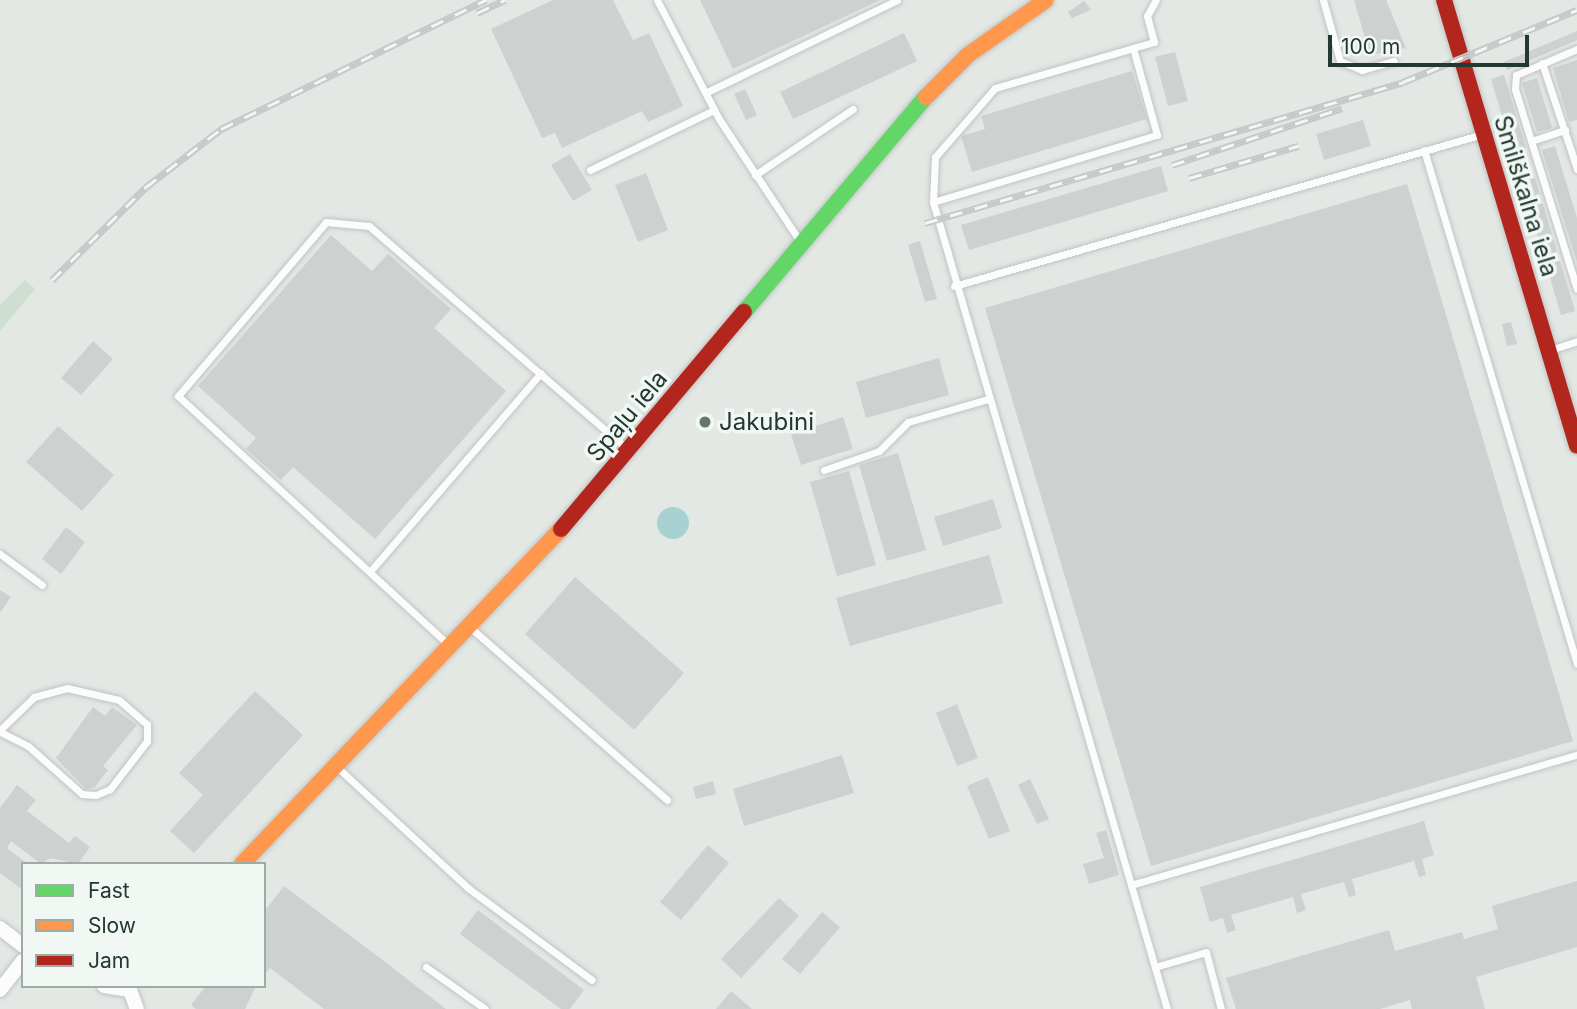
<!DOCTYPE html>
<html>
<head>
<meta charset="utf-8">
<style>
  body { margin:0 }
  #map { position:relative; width:1577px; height:1009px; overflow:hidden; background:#e3e8e5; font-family:Inter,sans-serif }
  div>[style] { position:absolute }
  .green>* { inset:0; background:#cedfd1 }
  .water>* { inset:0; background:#a8d1d1 }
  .round { border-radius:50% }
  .building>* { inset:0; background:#cdd1cf }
  .roads { filter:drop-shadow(0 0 2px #c0c5c2) drop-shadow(0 0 2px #c0c5c2) }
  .lane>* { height:7px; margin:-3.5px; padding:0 3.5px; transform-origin:3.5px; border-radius:3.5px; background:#fbfcfb }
  .street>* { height:14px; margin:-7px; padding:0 7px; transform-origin:7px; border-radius:7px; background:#fbfcfb }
  .fast>* { height:16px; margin:-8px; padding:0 8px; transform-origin:8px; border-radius:8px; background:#63d668 }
  .slow>* { height:16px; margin:-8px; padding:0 8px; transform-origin:8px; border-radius:8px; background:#ff974d }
  .jam>* { height:16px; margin:-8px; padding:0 8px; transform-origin:8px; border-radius:8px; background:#b3261e }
  .rail>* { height:7px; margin-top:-3.5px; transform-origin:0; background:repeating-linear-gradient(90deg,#f1f7f3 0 13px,#c7c9c8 0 26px); box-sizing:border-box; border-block:2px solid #c7c9c8 }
  .dots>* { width:19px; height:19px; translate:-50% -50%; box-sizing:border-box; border:4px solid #f1f7f3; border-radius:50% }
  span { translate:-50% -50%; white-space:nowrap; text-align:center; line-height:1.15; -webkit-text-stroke:7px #f1f7f3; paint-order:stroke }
  .street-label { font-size:24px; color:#233830 }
  .poi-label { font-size:24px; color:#233830 }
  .left { translate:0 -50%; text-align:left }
  .legend { position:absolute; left:21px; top:862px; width:245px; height:126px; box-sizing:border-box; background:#f1f7f3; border:2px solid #9faba5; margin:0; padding:9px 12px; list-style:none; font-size:21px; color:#233830 }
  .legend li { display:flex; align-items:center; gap:14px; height:35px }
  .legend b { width:35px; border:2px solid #9faba5 }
  .scale { position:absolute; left:1328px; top:35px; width:201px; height:32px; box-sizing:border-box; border:4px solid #233830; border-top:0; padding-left:9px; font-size:21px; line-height:24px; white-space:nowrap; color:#233830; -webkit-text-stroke:5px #f1f7f3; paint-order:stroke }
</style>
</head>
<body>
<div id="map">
  <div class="green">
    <i style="clip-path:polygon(25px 280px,35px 289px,0 331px,0 305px)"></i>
  </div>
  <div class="water">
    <i class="round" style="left:657px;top:507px;width:32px;height:32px"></i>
  </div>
  <div class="building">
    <i style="clip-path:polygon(553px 0,613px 0,633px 40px,649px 33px,683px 106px,648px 122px,642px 111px,562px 148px,555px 133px,542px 138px,491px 29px)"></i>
    <i style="clip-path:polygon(700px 0,880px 0,733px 69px)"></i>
    <i style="clip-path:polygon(1354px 0,1386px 0,1406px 48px,1370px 55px)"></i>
    <i style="clip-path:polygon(1084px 1px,1091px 10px,1072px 18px,1068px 12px)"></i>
    <i style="clip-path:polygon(1577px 31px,1577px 40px,1507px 70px,1504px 62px)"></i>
    <i style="clip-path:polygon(904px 33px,917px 61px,793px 119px,780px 92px)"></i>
    <i style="clip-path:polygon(1175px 52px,1188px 101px,1168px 106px,1155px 57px)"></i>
    <i style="clip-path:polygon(1577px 60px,1577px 120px,1569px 122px,1553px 68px)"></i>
    <i style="clip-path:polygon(1132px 71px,1147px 119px,972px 172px,961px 136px,985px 129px,981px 116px)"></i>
    <i style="clip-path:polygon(1504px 75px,1575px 311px,1561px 315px,1491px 79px)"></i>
    <i style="clip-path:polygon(1537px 78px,1552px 128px,1537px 132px,1522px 83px)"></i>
    <i style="clip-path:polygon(745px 89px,757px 115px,746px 120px,734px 94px)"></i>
    <i style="clip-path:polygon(1363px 120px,1371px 146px,1324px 160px,1316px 134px)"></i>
    <i style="clip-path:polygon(1555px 146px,1577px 218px,1577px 262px,1542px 150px)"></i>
    <i style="clip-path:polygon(570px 154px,592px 190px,573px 201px,551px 165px)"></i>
    <i style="clip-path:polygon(1161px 166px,1168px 191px,969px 250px,961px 225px)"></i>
    <i style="clip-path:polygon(646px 173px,668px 230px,638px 242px,615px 185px)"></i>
    <i style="clip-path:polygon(1407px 184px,1573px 741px,1151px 866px,985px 308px)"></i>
    <i style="clip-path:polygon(331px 235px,372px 271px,388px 254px,451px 309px,434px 328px,506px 391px,375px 539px,293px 467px,281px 480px,246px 449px,256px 438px,198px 386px)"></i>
    <i style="clip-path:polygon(920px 241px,937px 299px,925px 302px,908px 245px)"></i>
    <i style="clip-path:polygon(1511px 322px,1517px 344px,1507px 346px,1502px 324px)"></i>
    <i style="clip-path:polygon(93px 341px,113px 359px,81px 395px,61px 378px)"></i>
    <i style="clip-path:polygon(939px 358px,949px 395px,866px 418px,856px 382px)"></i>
    <i style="clip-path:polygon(843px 417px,853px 449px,801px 465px,791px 434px)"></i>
    <i style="clip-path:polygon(58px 426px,114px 475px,82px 511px,26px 462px)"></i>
    <i style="clip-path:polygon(898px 453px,926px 550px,887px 561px,859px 465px)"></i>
    <i style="clip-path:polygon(849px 471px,876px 565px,837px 576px,810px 482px)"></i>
    <i style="clip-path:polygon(993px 499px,1002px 528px,943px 546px,934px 517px)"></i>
    <i style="clip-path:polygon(66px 527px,85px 542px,61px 574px,42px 559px)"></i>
    <i style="clip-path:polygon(989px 555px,1003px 603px,850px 646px,836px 598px)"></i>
    <i style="clip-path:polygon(575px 577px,684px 673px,634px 730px,525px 634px)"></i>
    <i style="clip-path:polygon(0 590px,11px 597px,0 613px)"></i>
    <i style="clip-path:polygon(255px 691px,303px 735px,194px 853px,170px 831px,203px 795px,179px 773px)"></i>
    <i style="clip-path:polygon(957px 704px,978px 758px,957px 766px,936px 713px)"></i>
    <i style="clip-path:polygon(93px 707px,105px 716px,112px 707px,137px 725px,103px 766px,108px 770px,95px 787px,86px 789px,56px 758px)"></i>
    <i style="clip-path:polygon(842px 755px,854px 793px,744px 826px,733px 789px)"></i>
    <i style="clip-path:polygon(988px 777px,1010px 831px,989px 839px,967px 786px)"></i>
    <i style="clip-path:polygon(1030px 779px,1049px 819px,1037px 824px,1018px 785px)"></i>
    <i style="clip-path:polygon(713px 781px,716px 794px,696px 799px,693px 787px)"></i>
    <i style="clip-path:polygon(17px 785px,36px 800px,27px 811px,69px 843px,75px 836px,90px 847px,78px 864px,50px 858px,41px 864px,11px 841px,7px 848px,28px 864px,23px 864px,23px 890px,0 873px,0 808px)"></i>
    <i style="clip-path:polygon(1424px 821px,1434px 855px,1422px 859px,1426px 875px,1419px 877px,1414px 861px,1352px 879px,1356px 895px,1349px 897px,1344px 882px,1301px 894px,1306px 910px,1297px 913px,1293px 897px,1231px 915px,1236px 930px,1227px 933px,1223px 918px,1210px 922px,1200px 887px)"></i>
    <i style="clip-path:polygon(1106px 830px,1119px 875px,1089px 884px,1083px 864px,1104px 858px,1096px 833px)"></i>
    <i style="clip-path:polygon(708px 845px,729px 863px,681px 920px,660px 902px)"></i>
    <i style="clip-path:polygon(1577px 881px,1577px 947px,1476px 977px,1485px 1009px,1412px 1009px,1410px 1000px,1380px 1009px,1236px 1009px,1226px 978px,1389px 930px,1395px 951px,1462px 932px,1464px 939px,1498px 929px,1492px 906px)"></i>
    <i style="clip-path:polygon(284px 886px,380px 958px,446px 1009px,324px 1009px,270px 968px,264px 975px,264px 912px)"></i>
    <i style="clip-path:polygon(779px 898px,799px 916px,741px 978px,721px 959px)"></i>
    <i style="clip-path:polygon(478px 910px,584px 990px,570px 1009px,561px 1009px,460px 934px)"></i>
    <i style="clip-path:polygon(822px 912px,840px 927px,800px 974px,782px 959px)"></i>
    <i style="clip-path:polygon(206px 986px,256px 986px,245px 1009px,196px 1009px,191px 1005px)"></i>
    <i style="clip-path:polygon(731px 991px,752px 1009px,716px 1009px)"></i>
  </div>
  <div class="roads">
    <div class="lane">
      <i style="left:657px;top:0;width:134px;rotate:62.5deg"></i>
      <i style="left:719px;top:119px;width:145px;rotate:56.5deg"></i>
      <i style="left:1323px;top:0;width:63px;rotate:74.4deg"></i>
      <i style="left:1340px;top:61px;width:24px;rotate:22deg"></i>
      <i style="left:1362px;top:70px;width:33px;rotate:-16deg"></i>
      <i style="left:1133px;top:48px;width:144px;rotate:163.8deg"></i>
      <i style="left:995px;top:88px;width:91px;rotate:131deg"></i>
      <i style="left:935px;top:157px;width:45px;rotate:92.5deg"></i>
      <i style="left:933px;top:202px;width:840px;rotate:73.83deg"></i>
      <i style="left:1577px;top:49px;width:66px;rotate:156.9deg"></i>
      <i style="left:1516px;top:75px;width:14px;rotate:94deg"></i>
      <i style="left:1515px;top:89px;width:209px;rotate:72.8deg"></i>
      <i style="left:1542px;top:63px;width:112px;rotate:71.7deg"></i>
      <i style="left:707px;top:92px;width:211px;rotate:-25.8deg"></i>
      <i style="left:1531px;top:141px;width:36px;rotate:-18deg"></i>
      <i style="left:1424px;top:150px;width:536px;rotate:73.42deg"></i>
      <i style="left:590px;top:170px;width:138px;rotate:-25.8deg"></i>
      <i style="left:755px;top:175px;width:118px;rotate:-34deg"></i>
      <i style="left:933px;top:202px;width:234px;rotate:-16.7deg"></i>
      <i style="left:1157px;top:135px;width:90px;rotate:-105.4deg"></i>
      <i style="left:1133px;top:48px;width:22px;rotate:-16deg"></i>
      <i style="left:1154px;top:42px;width:27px;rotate:-105deg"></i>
      <i style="left:1147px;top:16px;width:18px;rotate:-61deg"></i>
      <i style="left:954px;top:286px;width:550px;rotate:-16.03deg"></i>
      <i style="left:1550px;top:350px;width:28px;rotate:-18deg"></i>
      <i style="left:824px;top:470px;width:58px;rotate:-19.1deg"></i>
      <i style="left:879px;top:451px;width:41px;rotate:-45deg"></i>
      <i style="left:908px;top:422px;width:83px;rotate:-16deg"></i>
      <i style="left:0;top:554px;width:52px;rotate:36.4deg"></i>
      <i style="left:373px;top:568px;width:257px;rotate:-49.3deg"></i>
      <i style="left:473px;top:630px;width:258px;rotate:41.2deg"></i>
      <i style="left:451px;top:647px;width:371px;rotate:-137.4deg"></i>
      <i style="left:178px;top:396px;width:228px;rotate:-49.6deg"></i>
      <i style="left:326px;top:222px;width:43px;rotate:5.3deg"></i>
      <i style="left:369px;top:226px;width:341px;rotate:40.8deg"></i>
      <i style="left:0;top:730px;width:47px;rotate:-44.1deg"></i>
      <i style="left:34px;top:697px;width:34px;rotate:-15deg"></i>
      <i style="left:67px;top:688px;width:53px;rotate:13deg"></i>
      <i style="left:119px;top:700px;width:37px;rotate:41deg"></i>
      <i style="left:147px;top:724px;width:17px;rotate:90deg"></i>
      <i style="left:147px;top:741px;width:61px;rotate:127.6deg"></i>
      <i style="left:110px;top:789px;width:15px;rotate:157deg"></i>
      <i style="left:96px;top:795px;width:14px;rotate:-176deg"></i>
      <i style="left:82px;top:794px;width:72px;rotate:-138.4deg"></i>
      <i style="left:28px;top:746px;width:31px;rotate:-153deg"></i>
      <i style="left:338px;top:768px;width:177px;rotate:42.7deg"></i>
      <i style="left:468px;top:888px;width:154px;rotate:36.6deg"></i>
      <i style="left:1131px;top:885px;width:465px;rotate:-16.3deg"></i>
      <i style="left:426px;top:967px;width:72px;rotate:35.4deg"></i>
      <i style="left:1155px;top:967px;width:53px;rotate:-16.4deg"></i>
      <i style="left:1206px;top:952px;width:59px;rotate:75.3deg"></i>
    </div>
    <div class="street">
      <i style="left:0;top:928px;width:29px;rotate:38deg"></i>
      <i style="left:104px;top:986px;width:26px;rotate:9deg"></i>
      <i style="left:130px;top:990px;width:20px;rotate:70deg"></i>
      <i style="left:0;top:990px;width:37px;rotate:-52deg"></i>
    </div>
    <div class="fast">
      <i style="left:744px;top:312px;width:282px;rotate:-49.8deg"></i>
    </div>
    <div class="slow">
      <i style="left:926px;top:97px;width:59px;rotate:-45deg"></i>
      <i style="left:968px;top:55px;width:95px;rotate:-35.2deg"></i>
      <i style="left:242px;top:864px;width:463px;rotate:-46.4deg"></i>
    </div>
    <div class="jam">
      <i style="left:1444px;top:0;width:465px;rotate:73.4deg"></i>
      <i style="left:561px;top:529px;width:284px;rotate:-49.9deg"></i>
    </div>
  </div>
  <div class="rail">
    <i style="left:477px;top:13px;width:31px;rotate:-25deg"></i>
    <i style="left:1172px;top:165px;width:179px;rotate:-18.5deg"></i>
    <i style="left:1189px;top:178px;width:114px;rotate:-16.4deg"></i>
    <i style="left:925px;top:223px;width:498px;rotate:-16.4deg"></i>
    <i style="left:1403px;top:82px;width:188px;rotate:-22.5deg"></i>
    <i style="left:52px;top:280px;width:132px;rotate:-44.7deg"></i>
    <i style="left:146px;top:187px;width:95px;rotate:-37.7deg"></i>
    <i style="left:221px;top:129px;width:295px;rotate:-26deg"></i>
  </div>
  <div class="dots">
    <i style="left:705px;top:422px;background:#66766f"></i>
  </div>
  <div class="street-label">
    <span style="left:1526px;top:196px;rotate:73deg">Smilškalna iela</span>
    <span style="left:627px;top:416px;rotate:-50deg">Spaļu iela</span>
  </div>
  <div class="poi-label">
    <span class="left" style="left:719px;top:422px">Jakubini</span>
  </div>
  <ul class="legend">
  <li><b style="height:9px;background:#63d668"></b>Fast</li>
  <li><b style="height:9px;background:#ff974d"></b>Slow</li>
  <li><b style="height:9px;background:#b3261e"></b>Jam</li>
  </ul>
  <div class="scale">100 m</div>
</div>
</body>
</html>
